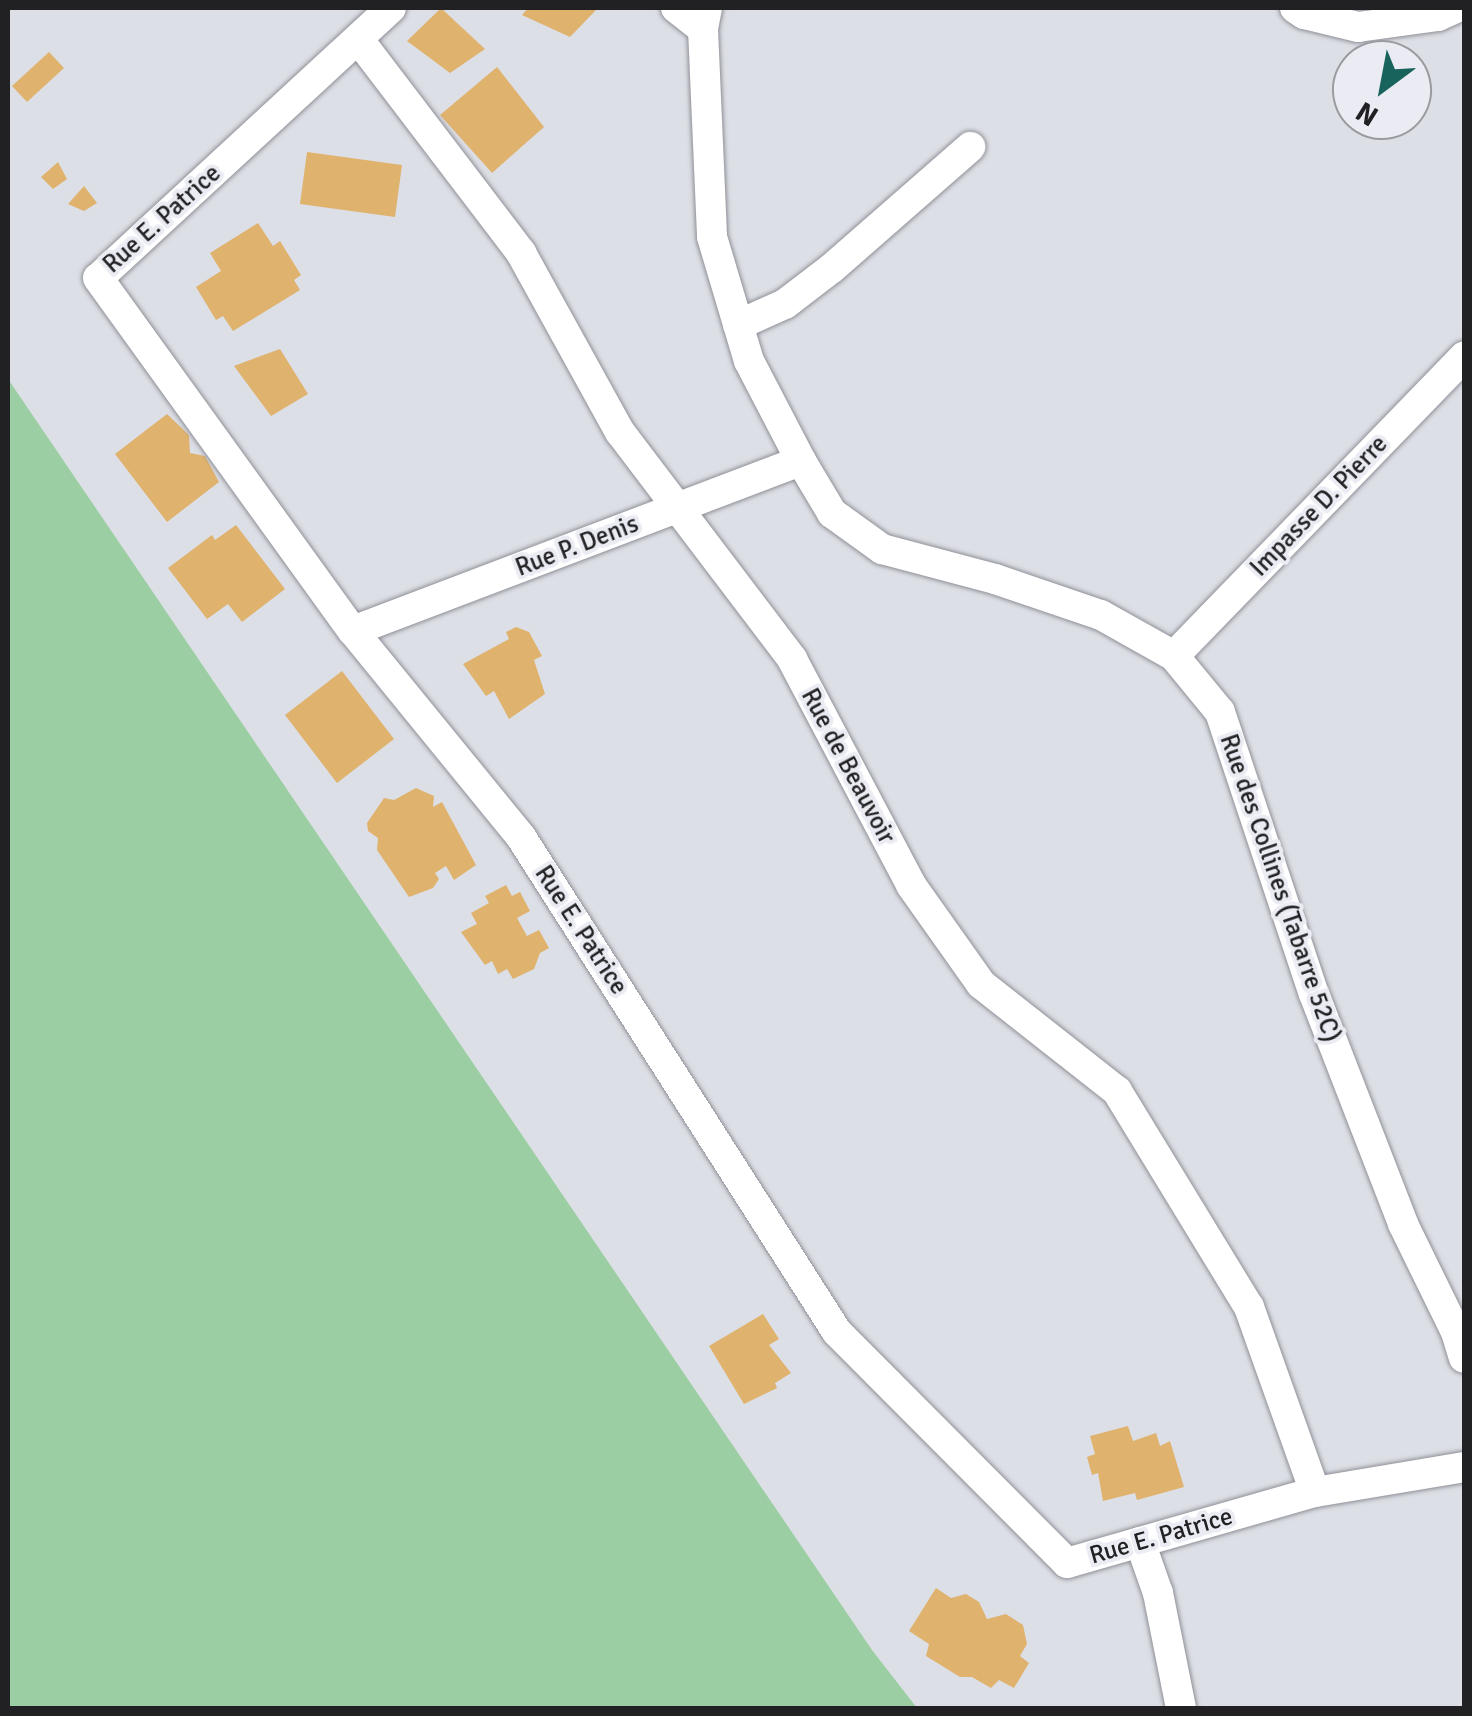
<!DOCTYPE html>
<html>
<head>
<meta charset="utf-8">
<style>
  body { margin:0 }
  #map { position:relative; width:1472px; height:1716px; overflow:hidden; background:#dddfe6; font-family:Signika,sans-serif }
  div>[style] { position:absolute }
  .green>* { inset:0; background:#9bcea2 }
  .building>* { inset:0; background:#dfb26e }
  .roads { filter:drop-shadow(0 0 2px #8f9097) drop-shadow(0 0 2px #8f9097) }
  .minor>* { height:30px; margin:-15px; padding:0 15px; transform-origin:15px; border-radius:15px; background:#fff }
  span { translate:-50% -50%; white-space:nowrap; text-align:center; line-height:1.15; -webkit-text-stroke:8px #ebecf3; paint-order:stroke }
  .street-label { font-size:25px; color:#212124 }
  .frame { position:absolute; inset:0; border:10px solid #212124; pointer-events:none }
  .north { position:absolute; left:1332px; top:40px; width:100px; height:100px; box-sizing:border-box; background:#ebecf3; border:2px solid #9a9ba0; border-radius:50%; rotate:212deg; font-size:28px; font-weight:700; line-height:40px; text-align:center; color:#212124 }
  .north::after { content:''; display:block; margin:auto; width:35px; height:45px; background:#18645d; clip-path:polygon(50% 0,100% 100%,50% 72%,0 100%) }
</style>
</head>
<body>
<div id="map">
  <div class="green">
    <i style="clip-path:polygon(8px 379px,872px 1650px,917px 1708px,8px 1708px)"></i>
  </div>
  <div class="building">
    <i style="clip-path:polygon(441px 8px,485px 49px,450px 73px,407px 41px)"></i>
    <i style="clip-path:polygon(528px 8px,595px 8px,597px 9px,570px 37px,522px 15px)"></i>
    <i style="clip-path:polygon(49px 52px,64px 68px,27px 102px,12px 86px)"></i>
    <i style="clip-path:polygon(497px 67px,544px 127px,492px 173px,440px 115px)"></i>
    <i style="clip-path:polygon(307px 152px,402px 165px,395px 217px,300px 204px)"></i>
    <i style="clip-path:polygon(58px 162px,67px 179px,53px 189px,41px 177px)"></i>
    <i style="clip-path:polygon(84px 186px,97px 203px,84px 211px,68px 204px)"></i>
    <i style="clip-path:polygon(258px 223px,273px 246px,280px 241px,301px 275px,294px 280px,300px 290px,233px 331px,223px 316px,216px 320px,196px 287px,221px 271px,210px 253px)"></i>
    <i style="clip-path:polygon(280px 349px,308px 394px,271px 416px,234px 366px)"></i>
    <i style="clip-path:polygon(167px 414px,189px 435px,190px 453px,205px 456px,219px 482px,167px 522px,115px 454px)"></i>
    <i style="clip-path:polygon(236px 525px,285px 589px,242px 622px,228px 604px,207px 619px,168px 568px,212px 535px,215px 540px)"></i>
    <i style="clip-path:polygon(516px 627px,529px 632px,542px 656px,534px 660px,545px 694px,509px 719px,494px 691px,486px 696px,463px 664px,509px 639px,506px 632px)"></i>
    <i style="clip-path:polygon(342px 671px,394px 739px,337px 783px,285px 715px)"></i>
    <i style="clip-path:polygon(416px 788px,434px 796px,433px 807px,442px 802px,476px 865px,454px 880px,446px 866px,435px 873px,439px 879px,433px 888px,409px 897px,377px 850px,378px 838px,368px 831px,367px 823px,384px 798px,394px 800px)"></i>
    <i style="clip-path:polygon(506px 885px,512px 896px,520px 892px,530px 911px,517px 918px,527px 936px,539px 930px,549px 948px,540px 953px,534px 969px,513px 979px,507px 969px,498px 974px,492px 961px,485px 965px,461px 932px,477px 924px,471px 913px,489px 903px,485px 896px)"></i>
    <i style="clip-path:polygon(763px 1314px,779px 1339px,769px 1345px,791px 1373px,775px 1383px,777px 1388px,744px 1404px,709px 1346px)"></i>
    <i style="clip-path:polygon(1128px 1426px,1133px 1441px,1156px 1433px,1160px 1446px,1170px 1441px,1184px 1487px,1137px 1500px,1135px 1493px,1103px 1501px,1098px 1473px,1092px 1475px,1087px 1457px,1095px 1454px,1090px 1436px)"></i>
    <i style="clip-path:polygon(936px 1588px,951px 1598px,966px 1594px,979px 1602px,987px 1619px,1006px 1614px,1023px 1625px,1027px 1644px,1020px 1656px,1029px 1663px,1014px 1688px,999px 1680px,991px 1688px,972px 1677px,960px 1677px,926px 1656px,929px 1644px,909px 1631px)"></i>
  </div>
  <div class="roads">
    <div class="minor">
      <i style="left:391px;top:8px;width:398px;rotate:137.3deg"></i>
      <i style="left:98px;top:278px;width:435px;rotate:54.2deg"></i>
      <i style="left:353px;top:631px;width:266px;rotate:50.8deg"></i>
      <i style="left:521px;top:837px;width:587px;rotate:57.45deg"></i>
      <i style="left:837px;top:1332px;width:326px;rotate:45.1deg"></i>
      <i style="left:1067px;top:1563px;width:258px;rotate:-16deg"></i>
      <i style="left:1315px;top:1492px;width:151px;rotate:-9.5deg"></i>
      <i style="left:676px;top:8px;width:34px;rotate:38deg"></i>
      <i style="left:707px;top:8px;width:21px;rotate:101deg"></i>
      <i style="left:703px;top:29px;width:208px;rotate:87.5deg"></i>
      <i style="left:712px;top:237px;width:129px;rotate:73.4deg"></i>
      <i style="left:749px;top:361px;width:113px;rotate:62.5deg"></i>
      <i style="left:801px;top:461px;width:61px;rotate:59.2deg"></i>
      <i style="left:832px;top:513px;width:62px;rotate:35.8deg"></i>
      <i style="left:882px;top:549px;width:117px;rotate:14.9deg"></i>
      <i style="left:995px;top:579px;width:112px;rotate:18.8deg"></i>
      <i style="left:1101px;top:615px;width:84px;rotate:29.3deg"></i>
      <i style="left:1174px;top:656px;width:72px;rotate:50.6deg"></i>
      <i style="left:1220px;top:712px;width:297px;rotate:71.6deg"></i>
      <i style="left:1314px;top:994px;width:247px;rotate:68.8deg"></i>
      <i style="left:1403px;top:1224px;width:120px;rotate:63.9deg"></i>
      <i style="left:1456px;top:1332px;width:27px;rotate:73deg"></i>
      <i style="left:1295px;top:8px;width:11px;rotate:34deg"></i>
      <i style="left:1304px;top:14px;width:56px;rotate:13.5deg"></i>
      <i style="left:1358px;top:27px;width:81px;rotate:-7.8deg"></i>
      <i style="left:1438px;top:16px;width:20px;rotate:-24deg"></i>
      <i style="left:359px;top:40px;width:268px;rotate:52.7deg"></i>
      <i style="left:521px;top:253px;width:205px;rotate:61.1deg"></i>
      <i style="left:620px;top:432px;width:285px;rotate:52.8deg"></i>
      <i style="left:792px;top:659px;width:255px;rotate:62.2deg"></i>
      <i style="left:911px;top:885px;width:121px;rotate:54.7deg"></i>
      <i style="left:981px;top:984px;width:173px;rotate:38.2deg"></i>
      <i style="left:1117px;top:1091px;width:253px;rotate:58.6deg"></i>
      <i style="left:1249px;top:1307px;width:196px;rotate:70.4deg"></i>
      <i style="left:738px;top:325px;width:51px;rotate:-24.1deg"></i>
      <i style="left:785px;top:304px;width:59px;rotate:-37.5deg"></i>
      <i style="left:832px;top:268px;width:184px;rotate:-41.2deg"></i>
      <i style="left:353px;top:631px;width:479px;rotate:-20.8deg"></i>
      <i style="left:1174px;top:656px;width:417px;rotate:-45.9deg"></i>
      <i style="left:1140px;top:1542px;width:54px;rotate:70.6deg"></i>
      <i style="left:1158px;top:1593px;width:117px;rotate:78.7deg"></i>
    </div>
  </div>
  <div class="street-label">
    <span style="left:162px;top:219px;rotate:-42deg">Rue E. Patrice</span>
    <span style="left:1319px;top:506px;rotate:-46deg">Impasse D. Pierre</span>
    <span style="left:577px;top:546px;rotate:-21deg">Rue P. Denis</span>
    <span style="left:848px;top:766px;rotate:62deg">Rue de Beauvoir</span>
    <span style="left:1280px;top:888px;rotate:71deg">Rue des Collines (Tabarre 52C)</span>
    <span style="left:581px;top:930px;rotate:57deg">Rue E. Patrice</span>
    <span style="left:1161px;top:1536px;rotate:-16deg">Rue E. Patrice</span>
  </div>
  <div class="frame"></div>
  <div class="north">N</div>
</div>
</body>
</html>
